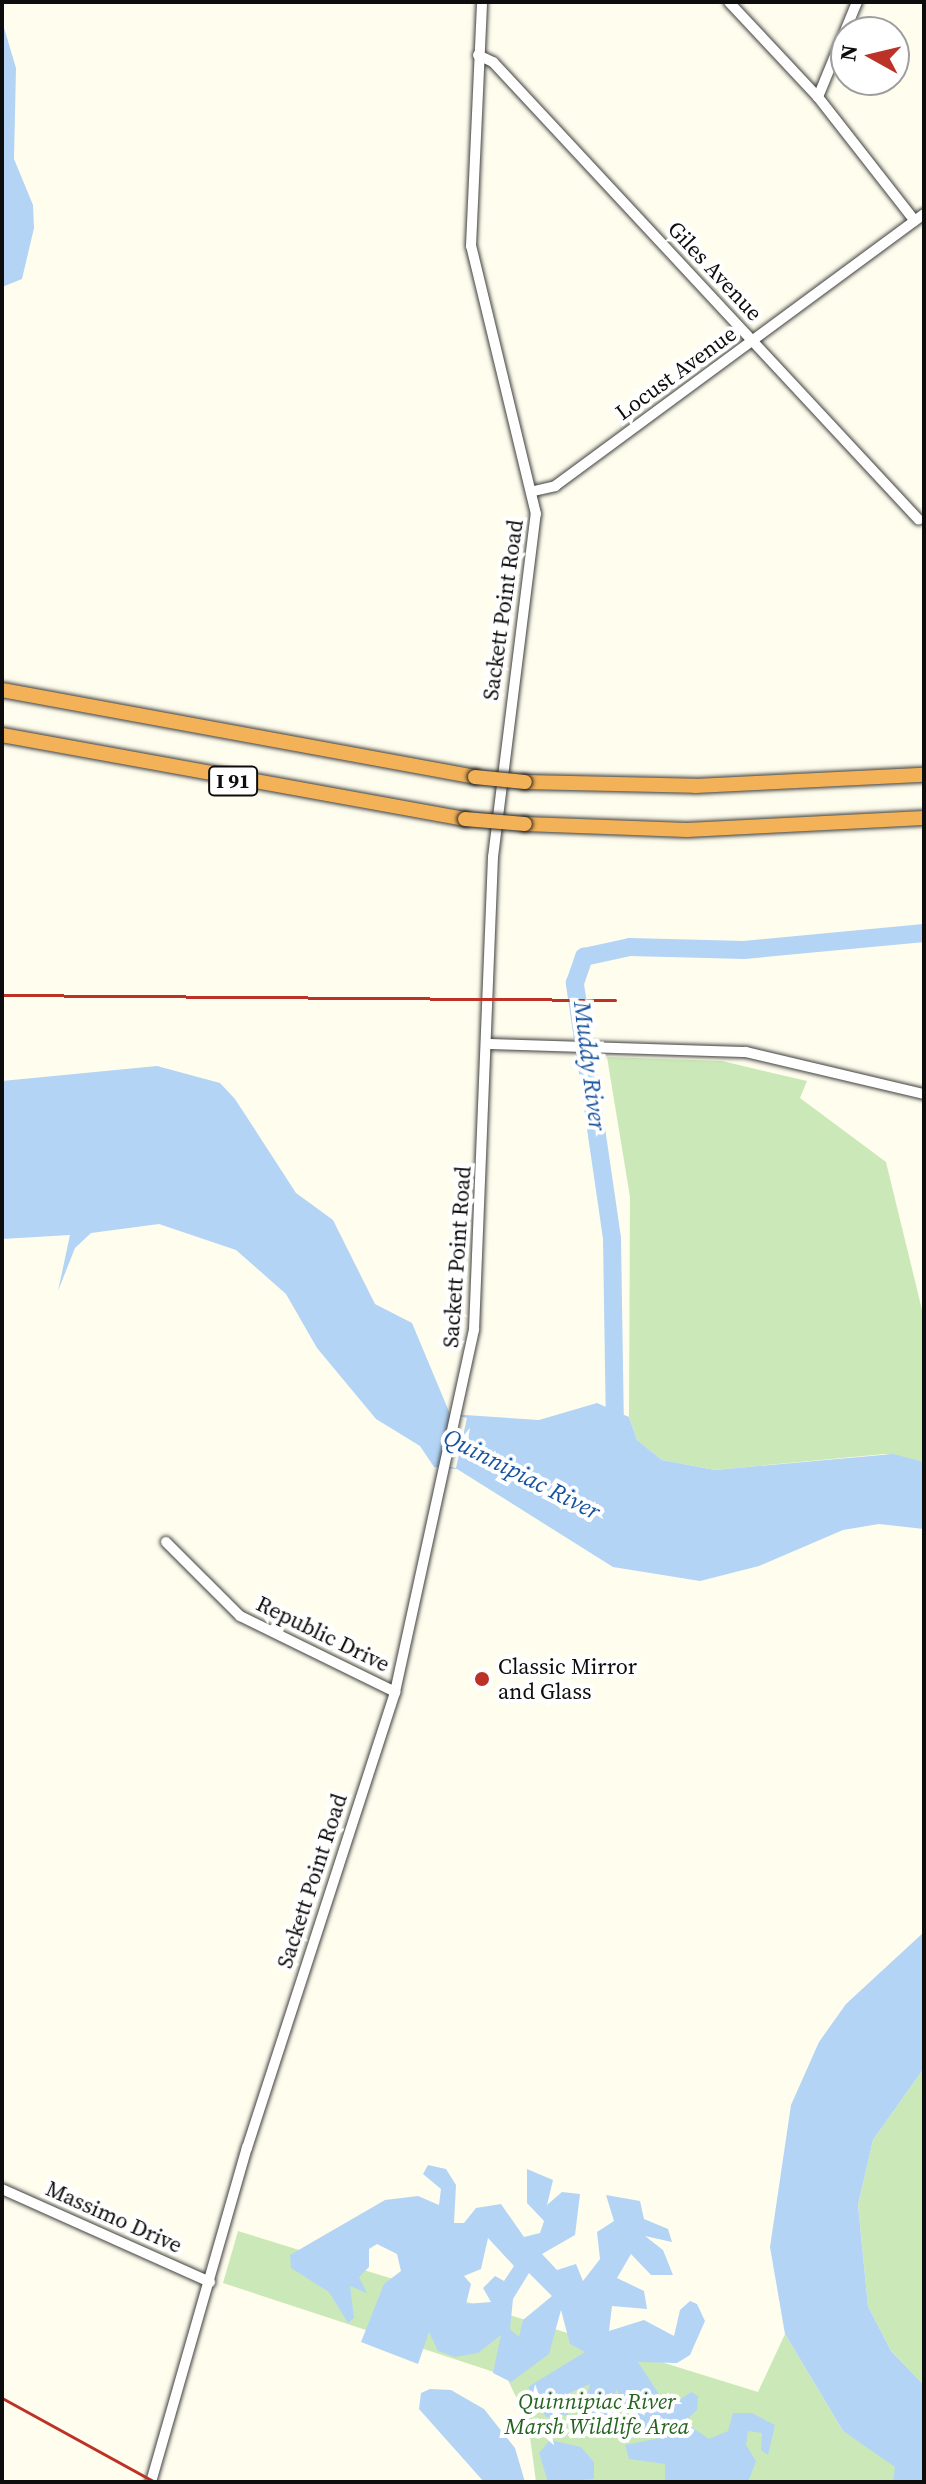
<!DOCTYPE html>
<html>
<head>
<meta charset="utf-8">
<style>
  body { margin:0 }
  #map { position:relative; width:926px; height:2484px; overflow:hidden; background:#fffded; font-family:"Source Serif 4",serif }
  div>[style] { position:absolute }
  .green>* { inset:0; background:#cbe9b8 }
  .water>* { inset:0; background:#b3d4f5 }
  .pier>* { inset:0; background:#fffded }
  .river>* { height:18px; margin:-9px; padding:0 9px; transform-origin:9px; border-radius:9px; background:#b3d4f5 }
  .roads { filter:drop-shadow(0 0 2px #404040) drop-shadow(0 0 2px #404040) }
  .minor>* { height:10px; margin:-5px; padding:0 5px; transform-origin:5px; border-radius:5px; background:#fff }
  .highway>* { height:14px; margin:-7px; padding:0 7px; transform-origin:7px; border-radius:7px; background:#f3b158 }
  .rail>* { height:3px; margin:-1.5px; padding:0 1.5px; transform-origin:1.5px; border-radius:1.5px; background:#bc3227 }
  .bridges { filter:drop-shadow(0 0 2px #1e1e1e) drop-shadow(0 0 2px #1e1e1e) }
  .highway-bridge>* { height:14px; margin:-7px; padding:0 7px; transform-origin:7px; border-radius:7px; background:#f3b158 }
  .dots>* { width:22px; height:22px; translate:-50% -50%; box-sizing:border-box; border:4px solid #fff; border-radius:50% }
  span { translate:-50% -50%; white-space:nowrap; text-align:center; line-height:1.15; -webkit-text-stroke:8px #fff; paint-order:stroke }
  .shield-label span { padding:2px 6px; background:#fff; border:2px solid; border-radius:6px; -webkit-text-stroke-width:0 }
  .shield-label { font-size:20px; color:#0d0d0d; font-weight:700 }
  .street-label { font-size:22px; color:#0d0d0d }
  .poi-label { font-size:22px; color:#0d0d0d }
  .left { translate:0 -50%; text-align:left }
  .park-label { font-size:22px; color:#24641e; font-style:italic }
  .water-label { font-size:24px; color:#18539d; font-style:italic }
  .frame { position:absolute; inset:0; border:4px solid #0d0d0d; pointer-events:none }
  .north { position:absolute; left:830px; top:16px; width:80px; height:80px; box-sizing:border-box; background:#fff; border:2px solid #9e9e9e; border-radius:50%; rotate:278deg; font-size:22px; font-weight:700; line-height:32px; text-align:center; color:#0d0d0d }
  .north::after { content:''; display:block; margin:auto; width:28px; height:36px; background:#bc3227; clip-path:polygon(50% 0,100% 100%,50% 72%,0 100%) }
</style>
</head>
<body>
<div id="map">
  <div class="green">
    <i style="clip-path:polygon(607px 1057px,722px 1061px,807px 1081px,800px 1098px,886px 1162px,924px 1318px,924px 1462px,885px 1454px,715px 1470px,662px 1460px,637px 1440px,629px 1417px,630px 1197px)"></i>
    <i style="clip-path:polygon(924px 2068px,924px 2385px,891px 2351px,868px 2306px,858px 2205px,873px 2140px)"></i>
    <i style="clip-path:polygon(238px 2231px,758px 2392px,785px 2334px,843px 2431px,921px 2482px,536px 2482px,528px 2422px,506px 2376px,223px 2283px)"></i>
  </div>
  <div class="water">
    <i style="clip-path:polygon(2px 21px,16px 68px,14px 159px,33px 205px,34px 228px,22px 279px,2px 287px)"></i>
    <i style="clip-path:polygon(157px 1066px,220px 1083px,235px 1099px,296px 1193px,333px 1220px,375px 1304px,412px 1323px,450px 1414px,539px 1420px,597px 1403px,629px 1417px,637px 1440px,662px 1460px,715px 1470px,893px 1454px,924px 1462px,924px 1529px,879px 1524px,843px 1530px,759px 1566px,700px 1581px,613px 1567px,457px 1469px,434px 1467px,420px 1446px,376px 1419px,317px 1348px,286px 1294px,236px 1250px,159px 1224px,91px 1233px,75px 1248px,58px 1291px,70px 1235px,2px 1239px,2px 1081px)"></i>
    <i style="clip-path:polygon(924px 1932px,924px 2068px,873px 2140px,858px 2205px,868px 2306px,891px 2351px,924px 2385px,924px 2482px,893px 2482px,895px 2467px,843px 2431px,785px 2334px,770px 2247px,791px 2105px,819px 2042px,846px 2004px)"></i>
    <i style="clip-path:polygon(evenodd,428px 2165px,446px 2169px,456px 2185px,454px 2223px,464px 2223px,476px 2208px,501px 2204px,524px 2237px,540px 2233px,544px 2221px,527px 2203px,527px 2169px,553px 2180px,547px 2205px,562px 2192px,580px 2194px,575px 2235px,542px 2254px,557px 2270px,576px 2264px,583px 2281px,600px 2259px,597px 2232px,614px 2221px,606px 2195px,640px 2201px,644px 2219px,668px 2229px,672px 2242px,645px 2236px,663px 2250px,673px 2275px,651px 2275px,631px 2254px,617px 2278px,644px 2291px,647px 2309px,612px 2306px,609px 2331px,644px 2320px,674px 2336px,680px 2310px,690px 2301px,697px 2304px,705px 2321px,690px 2355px,677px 2363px,638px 2362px,668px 2408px,691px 2392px,698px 2396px,697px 2410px,684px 2422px,709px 2439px,728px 2431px,733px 2413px,752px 2413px,775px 2425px,768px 2455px,761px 2450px,762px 2433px,748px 2431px,746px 2445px,756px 2461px,748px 2482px,665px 2482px,665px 2464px,629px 2459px,625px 2445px,660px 2438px,635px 2424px,616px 2389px,610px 2429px,583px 2409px,590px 2384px,567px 2394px,568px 2415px,546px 2417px,528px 2387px,585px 2352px,570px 2344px,561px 2310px,549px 2354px,511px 2382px,493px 2373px,501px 2335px,478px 2353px,455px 2357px,438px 2351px,429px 2332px,418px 2364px,361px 2342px,384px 2284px,401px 2271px,397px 2254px,377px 2244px,369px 2249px,369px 2267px,359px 2277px,367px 2293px,350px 2286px,354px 2318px,348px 2323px,329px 2292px,291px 2268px,290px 2255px,385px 2200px,418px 2196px,439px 2205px,441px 2189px,423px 2174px,428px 2165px,488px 2238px,514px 2266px,504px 2281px,495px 2276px,483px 2288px,491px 2302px,466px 2304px,471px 2284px,464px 2276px,481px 2269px,488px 2238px,428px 2165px,529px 2273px,552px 2296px,523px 2320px,519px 2337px,510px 2329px,513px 2299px,529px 2273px)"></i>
    <i style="clip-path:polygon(430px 2389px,451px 2390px,484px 2409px,515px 2448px,525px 2482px,484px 2482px,419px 2409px,421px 2393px)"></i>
    <i style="clip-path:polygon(550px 2440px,581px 2447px,594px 2462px,594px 2479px,548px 2482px,539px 2453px)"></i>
  </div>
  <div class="pier">
    <i style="clip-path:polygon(451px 1414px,467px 1418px,456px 1468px,440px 1465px)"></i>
  </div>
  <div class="river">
    <i style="left:615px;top:1430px;width:192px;rotate:-90.9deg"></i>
    <i style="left:612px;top:1238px;width:258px;rotate:-98.3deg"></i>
    <i style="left:575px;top:983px;width:28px;rotate:-71deg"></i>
    <i style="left:584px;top:957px;width:47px;rotate:-12.3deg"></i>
    <i style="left:630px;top:947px;width:114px;rotate:1.5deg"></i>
    <i style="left:744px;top:950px;width:181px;rotate:-5.4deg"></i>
  </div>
  <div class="roads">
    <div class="minor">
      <i style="left:729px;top:2px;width:130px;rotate:46.9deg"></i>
      <i style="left:818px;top:97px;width:157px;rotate:52deg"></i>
      <i style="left:478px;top:55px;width:17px;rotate:25deg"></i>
      <i style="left:493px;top:62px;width:625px;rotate:47.07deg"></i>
      <i style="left:818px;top:97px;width:103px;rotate:-67.7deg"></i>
      <i style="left:534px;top:491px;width:22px;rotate:-13deg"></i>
      <i style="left:555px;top:486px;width:458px;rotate:-36.4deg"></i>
      <i style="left:487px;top:1044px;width:259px;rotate:1.8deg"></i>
      <i style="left:746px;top:1052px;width:183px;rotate:13.3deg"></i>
      <i style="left:166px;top:1542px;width:105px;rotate:45deg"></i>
      <i style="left:240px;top:1616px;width:173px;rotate:26.1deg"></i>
      <i style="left:2px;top:2189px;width:228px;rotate:24.1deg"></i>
      <i style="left:151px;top:2482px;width:348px;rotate:-74deg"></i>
      <i style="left:247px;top:2148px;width:479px;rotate:-72deg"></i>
      <i style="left:395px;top:1692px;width:371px;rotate:-77.7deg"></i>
      <i style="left:474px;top:1330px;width:473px;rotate:-87.7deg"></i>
      <i style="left:493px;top:857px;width:346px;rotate:-82.9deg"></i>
      <i style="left:536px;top:514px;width:276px;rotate:-103.6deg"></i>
      <i style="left:471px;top:246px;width:244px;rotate:-87.4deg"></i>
    </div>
    <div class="highway">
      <i style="left:2px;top:690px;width:481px;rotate:10.4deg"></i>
      <i style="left:2px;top:735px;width:471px;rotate:10.3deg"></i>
      <i style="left:525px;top:782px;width:170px;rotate:1.3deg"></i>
      <i style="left:695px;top:786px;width:229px;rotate:-2.8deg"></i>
      <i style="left:525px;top:824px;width:162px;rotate:2.1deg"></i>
      <i style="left:687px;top:830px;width:237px;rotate:-2.9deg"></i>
    </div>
  </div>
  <div class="rail">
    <i style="left:2px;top:995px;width:613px;rotate:0.47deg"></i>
    <i style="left:2px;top:2398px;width:175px;rotate:28.8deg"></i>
  </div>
  <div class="bridges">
    <div class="highway-bridge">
      <i style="left:475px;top:777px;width:50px;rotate:5.7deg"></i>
      <i style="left:465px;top:819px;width:60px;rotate:4.8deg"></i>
    </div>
  </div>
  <div class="dots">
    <i style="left:482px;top:1679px;background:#bc3227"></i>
  </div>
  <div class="shield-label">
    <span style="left:233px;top:781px">I 91</span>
  </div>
  <div class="street-label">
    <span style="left:715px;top:271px;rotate:47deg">Giles Avenue</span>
    <span style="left:676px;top:373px;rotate:-36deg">Locust Avenue</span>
    <span style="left:503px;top:610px;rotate:-82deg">Sackett Point Road</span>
    <span style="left:457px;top:1257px;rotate:-86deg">Sackett Point Road</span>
    <span style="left:323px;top:1634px;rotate:26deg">Republic Drive</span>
    <span style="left:312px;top:1881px;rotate:-72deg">Sackett Point Road</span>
    <span style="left:114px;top:2217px;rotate:24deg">Massimo Drive</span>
  </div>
  <div class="poi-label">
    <span class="left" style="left:498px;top:1679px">Classic Mirror<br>and Glass</span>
  </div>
  <div class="park-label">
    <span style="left:597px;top:2414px">Quinnipiac River<br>Marsh Wildlife Area</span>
  </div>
  <div class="water-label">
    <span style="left:590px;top:1066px;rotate:83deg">Muddy River</span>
    <span style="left:522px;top:1474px;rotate:27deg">Quinnipiac River</span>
  </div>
  <div class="frame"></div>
  <div class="north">N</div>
</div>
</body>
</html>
